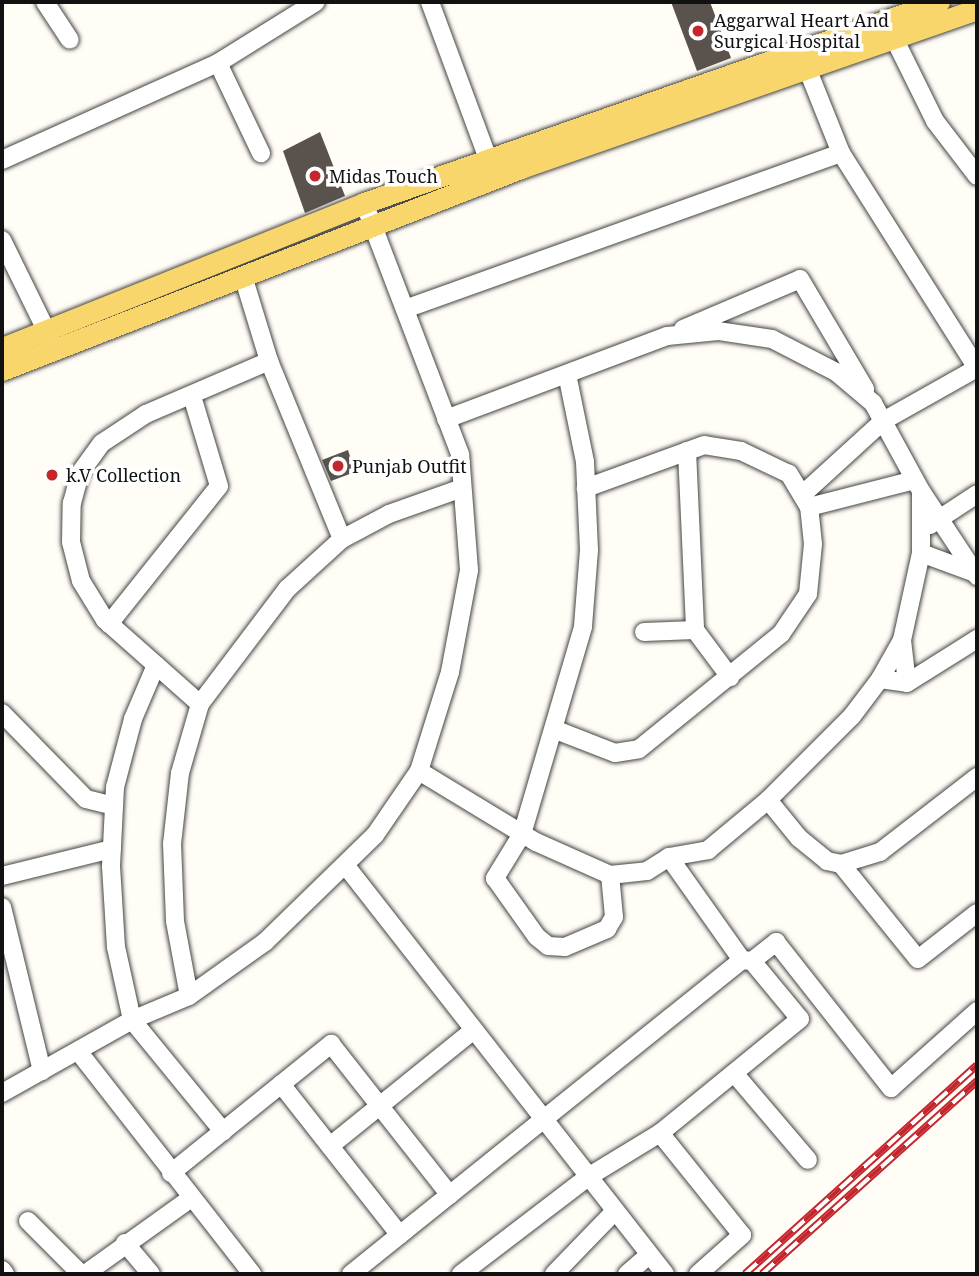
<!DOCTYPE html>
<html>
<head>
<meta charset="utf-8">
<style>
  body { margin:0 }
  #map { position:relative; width:979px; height:1276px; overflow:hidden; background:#fffdf5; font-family:"Noto Serif",serif }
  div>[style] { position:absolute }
  .building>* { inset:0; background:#5a524d }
  .roads { filter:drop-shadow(0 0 2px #444) drop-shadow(0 0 2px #444) }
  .minor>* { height:18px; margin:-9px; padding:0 9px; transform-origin:9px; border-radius:9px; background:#fff }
  .major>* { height:21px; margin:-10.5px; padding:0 10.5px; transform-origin:10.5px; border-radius:10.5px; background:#f9d66b }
  .rail>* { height:8px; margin-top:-4px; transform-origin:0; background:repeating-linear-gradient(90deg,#fff 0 16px,#c4262e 0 32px); box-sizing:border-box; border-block:2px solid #c4262e }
  .dots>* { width:19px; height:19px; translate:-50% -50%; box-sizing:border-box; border:4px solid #fff; border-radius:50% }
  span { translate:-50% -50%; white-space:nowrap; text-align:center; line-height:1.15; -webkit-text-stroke:7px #fff; paint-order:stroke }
  .poi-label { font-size:18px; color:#111 }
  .left { translate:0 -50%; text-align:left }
  .frame { position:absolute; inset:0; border:4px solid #111; pointer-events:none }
</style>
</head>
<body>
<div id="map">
  <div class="building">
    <i style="clip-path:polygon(671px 2px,710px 2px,731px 58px,697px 71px)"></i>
    <i style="clip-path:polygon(320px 132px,345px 196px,305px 213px,283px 151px)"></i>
    <i style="clip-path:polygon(348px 450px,355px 472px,331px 481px,322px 460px)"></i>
  </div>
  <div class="roads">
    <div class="minor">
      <i style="left:45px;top:2px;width:45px;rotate:56.7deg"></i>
      <i style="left:430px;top:2px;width:181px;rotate:69.7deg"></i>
      <i style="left:894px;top:38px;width:93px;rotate:63.7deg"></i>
      <i style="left:935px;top:121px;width:69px;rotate:52.6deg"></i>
      <i style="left:218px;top:63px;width:100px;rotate:64.5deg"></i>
      <i style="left:807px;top:68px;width:92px;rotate:68.2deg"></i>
      <i style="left:841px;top:153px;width:254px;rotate:57.7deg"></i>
      <i style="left:2px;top:160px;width:237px;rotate:-24.2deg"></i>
      <i style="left:218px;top:63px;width:115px;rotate:-31.9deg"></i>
      <i style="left:2px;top:240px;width:114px;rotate:63.9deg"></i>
      <i style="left:243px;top:276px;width:89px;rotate:73deg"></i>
      <i style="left:269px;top:361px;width:192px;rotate:67.7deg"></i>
      <i style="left:405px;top:309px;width:463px;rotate:-19.7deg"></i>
      <i style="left:683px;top:329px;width:127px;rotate:-23.1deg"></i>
      <i style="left:800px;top:279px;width:128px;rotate:59.4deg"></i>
      <i style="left:567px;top:374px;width:90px;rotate:78.4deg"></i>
      <i style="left:585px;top:462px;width:88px;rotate:87.4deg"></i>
      <i style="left:589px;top:550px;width:77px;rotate:94.5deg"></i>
      <i style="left:583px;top:627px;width:216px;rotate:106.4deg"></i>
      <i style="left:522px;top:834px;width:52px;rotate:121.5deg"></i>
      <i style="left:495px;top:878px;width:72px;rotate:54.6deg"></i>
      <i style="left:537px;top:937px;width:14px;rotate:39deg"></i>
      <i style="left:548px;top:946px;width:17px;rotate:3deg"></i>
      <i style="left:565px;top:947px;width:46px;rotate:-23.2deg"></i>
      <i style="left:607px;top:929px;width:14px;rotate:-60deg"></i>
      <i style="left:614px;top:917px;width:42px;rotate:-95.4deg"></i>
      <i style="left:687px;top:451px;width:179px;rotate:87.4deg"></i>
      <i style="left:695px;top:630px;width:59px;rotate:53.3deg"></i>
      <i style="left:921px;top:491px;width:102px;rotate:56.6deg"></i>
      <i style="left:802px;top:495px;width:110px;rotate:-42.4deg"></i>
      <i style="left:883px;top:421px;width:108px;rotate:-29.4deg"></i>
      <i style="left:809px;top:507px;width:109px;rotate:-14.3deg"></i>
      <i style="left:930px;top:525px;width:56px;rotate:-33.4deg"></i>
      <i style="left:921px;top:553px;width:58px;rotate:20.3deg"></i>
      <i style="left:109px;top:624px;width:176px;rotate:-51.4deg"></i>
      <i style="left:219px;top:486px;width:94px;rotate:-106.7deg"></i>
      <i style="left:644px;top:632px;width:51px;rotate:-2.2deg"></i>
      <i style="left:902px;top:640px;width:43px;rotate:83.4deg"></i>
      <i style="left:156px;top:665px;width:59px;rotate:113.1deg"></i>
      <i style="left:133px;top:719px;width:70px;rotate:104.8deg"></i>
      <i style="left:115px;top:787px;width:79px;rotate:92.9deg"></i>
      <i style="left:111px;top:866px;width:81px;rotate:86.5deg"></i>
      <i style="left:116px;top:947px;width:75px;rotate:77.6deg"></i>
      <i style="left:132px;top:1020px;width:144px;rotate:50.7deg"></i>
      <i style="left:880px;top:679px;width:27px;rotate:8deg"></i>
      <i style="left:907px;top:683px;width:83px;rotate:-32.2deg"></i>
      <i style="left:200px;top:704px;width:127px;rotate:-138.5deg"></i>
      <i style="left:105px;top:620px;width:46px;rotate:-121.6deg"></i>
      <i style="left:81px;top:581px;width:40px;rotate:-104.4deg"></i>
      <i style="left:71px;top:542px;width:39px;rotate:-89deg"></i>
      <i style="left:72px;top:503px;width:31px;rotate:-75deg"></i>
      <i style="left:80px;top:473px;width:37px;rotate:-54deg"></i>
      <i style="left:102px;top:443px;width:53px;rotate:-33.4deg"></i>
      <i style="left:146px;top:414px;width:134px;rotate:-23.3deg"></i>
      <i style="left:2px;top:713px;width:120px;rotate:45.7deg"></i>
      <i style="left:86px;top:799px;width:29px;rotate:14deg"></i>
      <i style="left:556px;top:730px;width:63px;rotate:21.3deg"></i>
      <i style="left:615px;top:753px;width:24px;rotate:-9deg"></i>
      <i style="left:639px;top:749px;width:183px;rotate:-39deg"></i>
      <i style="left:781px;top:634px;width:48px;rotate:-56deg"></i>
      <i style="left:808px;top:594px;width:50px;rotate:-84.3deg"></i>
      <i style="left:813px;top:544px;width:37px;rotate:-96deg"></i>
      <i style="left:809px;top:507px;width:39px;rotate:-121deg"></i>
      <i style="left:789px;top:474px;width:53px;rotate:-154.4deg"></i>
      <i style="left:741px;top:451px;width:37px;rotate:-171deg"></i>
      <i style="left:704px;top:445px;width:126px;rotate:160deg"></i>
      <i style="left:419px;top:771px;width:137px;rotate:31.3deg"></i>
      <i style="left:536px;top:842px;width:81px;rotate:24deg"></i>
      <i style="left:610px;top:875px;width:37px;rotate:-6deg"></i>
      <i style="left:647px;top:871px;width:26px;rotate:-32deg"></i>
      <i style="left:669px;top:857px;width:40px;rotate:-10deg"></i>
      <i style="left:708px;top:850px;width:78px;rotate:-39.8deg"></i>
      <i style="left:768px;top:800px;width:119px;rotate:-45deg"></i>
      <i style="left:852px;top:716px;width:46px;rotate:-52.9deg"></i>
      <i style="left:880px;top:679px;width:45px;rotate:-60.6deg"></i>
      <i style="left:902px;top:640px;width:89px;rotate:-77.7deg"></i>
      <i style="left:921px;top:553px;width:62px;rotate:-90deg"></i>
      <i style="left:921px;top:491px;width:100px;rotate:-118.6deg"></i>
      <i style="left:873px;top:403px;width:48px;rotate:-140deg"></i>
      <i style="left:836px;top:372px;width:72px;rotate:-152.7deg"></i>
      <i style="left:772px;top:339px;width:55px;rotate:-171.6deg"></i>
      <i style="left:718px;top:331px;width:51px;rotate:174.4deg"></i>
      <i style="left:667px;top:336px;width:236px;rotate:159.4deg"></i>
      <i style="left:768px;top:800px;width:49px;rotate:50.8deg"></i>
      <i style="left:799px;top:838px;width:36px;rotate:39deg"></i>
      <i style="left:827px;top:861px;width:14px;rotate:12deg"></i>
      <i style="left:841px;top:864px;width:41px;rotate:-17.1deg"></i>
      <i style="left:880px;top:852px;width:123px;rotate:-37.7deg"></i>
      <i style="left:669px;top:857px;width:126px;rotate:54.7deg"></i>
      <i style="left:841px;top:864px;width:122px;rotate:51deg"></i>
      <i style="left:918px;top:959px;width:75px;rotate:-37.9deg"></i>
      <i style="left:346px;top:866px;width:518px;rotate:51.98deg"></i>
      <i style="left:2px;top:876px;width:113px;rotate:-13.8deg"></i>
      <i style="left:2px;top:907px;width:169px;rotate:76.3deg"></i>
      <i style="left:752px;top:961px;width:31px;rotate:-38deg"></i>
      <i style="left:776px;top:942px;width:186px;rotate:51.8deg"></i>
      <i style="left:891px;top:1088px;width:115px;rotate:-41.8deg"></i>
      <i style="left:189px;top:996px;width:76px;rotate:-100.6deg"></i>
      <i style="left:175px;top:921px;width:77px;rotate:-92.2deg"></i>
      <i style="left:172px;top:844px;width:71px;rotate:-83.6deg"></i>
      <i style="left:180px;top:773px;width:72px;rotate:-73.8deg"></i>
      <i style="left:200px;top:704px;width:144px;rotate:-52.9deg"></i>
      <i style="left:287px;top:589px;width:74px;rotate:-42.3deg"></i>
      <i style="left:342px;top:539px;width:53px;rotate:-28deg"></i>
      <i style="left:389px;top:514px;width:77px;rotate:-19.6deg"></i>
      <i style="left:78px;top:1051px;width:283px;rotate:52deg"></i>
      <i style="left:734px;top:1073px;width:114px;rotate:49.6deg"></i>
      <i style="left:281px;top:1084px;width:192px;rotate:51.8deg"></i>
      <i style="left:2px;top:1093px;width:149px;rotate:-29.3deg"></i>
      <i style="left:132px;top:1020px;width:62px;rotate:-22.8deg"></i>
      <i style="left:189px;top:996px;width:93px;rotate:-35.4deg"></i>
      <i style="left:265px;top:942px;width:153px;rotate:-44.2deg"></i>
      <i style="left:375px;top:835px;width:78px;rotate:-55.5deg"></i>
      <i style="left:419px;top:771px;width:104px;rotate:-72.6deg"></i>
      <i style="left:450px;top:672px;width:104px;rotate:-79.4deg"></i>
      <i style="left:469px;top:570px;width:116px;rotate:-94.4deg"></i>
      <i style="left:460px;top:454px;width:269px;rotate:-110.9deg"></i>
      <i style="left:660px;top:1133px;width:131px;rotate:51.2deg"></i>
      <i style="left:742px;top:1235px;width:59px;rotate:138.4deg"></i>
      <i style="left:330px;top:1146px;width:185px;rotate:-38.9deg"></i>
      <i style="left:171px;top:1173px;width:206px;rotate:-38.9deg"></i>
      <i style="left:331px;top:1044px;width:192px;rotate:51.8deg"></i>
      <i style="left:28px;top:1221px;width:75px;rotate:45deg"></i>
      <i style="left:125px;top:1243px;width:40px;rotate:50deg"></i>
      <i style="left:2px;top:1270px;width:5px;rotate:53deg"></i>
      <i style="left:85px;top:1274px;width:130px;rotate:-35.6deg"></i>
      <i style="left:351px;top:1274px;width:501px;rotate:-38.77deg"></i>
      <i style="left:742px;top:960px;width:10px;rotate:6deg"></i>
      <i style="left:752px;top:961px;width:75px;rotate:50.4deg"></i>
      <i style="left:800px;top:1019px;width:181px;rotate:140.8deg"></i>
      <i style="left:660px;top:1133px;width:84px;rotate:148.6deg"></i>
      <i style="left:588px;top:1177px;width:160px;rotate:142.6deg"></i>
      <i style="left:554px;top:1274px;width:88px;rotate:-45.9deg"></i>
      <i style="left:627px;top:1274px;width:29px;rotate:-41deg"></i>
    </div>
    <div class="major">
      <i style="left:2px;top:348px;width:390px;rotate:-21.8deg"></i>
      <i style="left:364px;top:203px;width:609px;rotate:-19.27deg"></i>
      <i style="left:2px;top:370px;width:557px;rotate:-21.27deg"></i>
      <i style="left:521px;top:168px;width:483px;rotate:-19.2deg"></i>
    </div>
  </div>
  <div class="rail">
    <i style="left:745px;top:1274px;width:312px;rotate:-42deg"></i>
    <i style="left:762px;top:1274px;width:289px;rotate:-41.9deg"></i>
  </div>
  <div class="dots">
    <i style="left:698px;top:31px;background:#c4262e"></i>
    <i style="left:315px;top:176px;background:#c4262e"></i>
    <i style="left:338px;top:466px;background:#c4262e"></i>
    <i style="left:52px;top:475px;background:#c4262e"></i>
  </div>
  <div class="poi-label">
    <span class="left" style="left:714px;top:31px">Aggarwal Heart And<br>Surgical Hospital</span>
    <span class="left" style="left:329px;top:176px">Midas Touch</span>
    <span class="left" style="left:352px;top:466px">Punjab Outfit</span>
    <span class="left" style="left:66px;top:475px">k.V Collection</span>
  </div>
  <div class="frame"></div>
</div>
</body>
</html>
